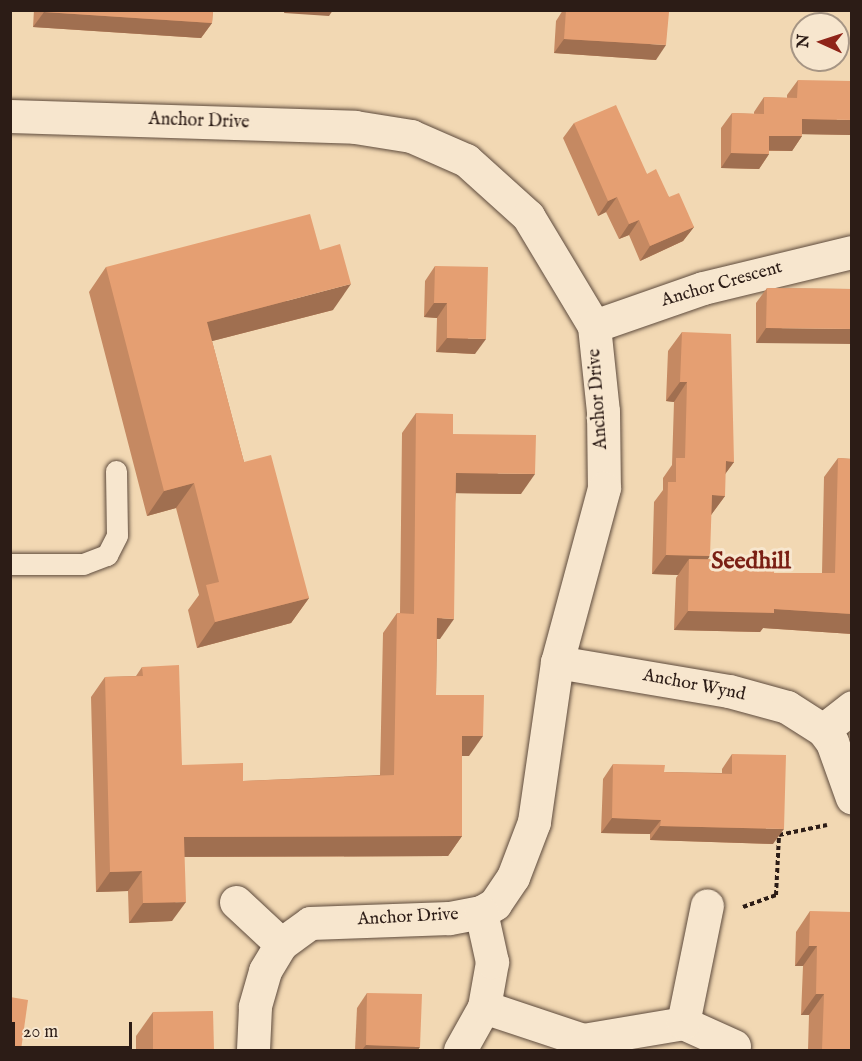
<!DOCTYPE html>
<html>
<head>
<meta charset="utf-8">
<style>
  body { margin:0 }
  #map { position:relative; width:862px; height:1061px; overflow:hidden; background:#f2d8b3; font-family:"IM FELL English",serif }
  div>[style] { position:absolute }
  .path>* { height:4px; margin-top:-2px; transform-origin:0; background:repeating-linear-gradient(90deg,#2c1c16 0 4.5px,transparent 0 7.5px) }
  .roads { filter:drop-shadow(0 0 2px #5e4b3d) drop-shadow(0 0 2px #5e4b3d) }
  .service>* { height:21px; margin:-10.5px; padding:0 10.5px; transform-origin:10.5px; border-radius:10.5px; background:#f7e6ce }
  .minor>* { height:33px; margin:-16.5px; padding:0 16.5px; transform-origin:16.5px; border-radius:16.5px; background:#f7e6ce }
  .wall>* { inset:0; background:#c58962 }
  .shaded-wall>* { inset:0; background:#a06f50 }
  .building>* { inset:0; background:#e59f72 }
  span { translate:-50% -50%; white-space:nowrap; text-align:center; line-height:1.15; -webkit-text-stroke:6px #f7e6ce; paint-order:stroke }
  .street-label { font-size:18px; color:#2c1c16 }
  .district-label { font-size:24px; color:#7a1f14; font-weight:700 }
  .frame { position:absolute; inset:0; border:12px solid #2c1c16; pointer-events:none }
  .north { position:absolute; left:790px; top:12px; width:60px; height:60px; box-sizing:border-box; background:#f7e6ce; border:2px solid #a69584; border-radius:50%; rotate:273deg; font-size:16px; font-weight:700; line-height:24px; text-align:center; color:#2c1c16 }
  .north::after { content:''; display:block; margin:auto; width:21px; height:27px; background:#8f2418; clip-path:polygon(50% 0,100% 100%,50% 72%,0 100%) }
  .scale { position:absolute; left:12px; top:1022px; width:120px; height:27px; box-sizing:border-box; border:3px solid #2c1c16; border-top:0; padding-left:8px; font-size:18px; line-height:21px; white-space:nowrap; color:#2c1c16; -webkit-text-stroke:4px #f7e6ce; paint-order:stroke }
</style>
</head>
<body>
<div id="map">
  <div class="path">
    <i style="left:743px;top:907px;width:35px;rotate:-20deg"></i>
    <i style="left:776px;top:895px;width:60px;rotate:-87.1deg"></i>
    <i style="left:779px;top:835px;width:49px;rotate:-11.8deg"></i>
  </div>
  <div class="roads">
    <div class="service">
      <i style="left:10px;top:564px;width:73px"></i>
      <i style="left:83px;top:564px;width:26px;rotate:-21deg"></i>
      <i style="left:107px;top:555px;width:22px;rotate:-63deg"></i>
      <i style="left:117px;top:535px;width:64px;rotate:-90.9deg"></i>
    </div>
    <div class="minor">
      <i style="left:10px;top:116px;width:345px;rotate:1.8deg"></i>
      <i style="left:355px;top:127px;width:57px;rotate:9.1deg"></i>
      <i style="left:411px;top:136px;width:60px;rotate:23.6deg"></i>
      <i style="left:466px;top:160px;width:84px;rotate:42.1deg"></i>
      <i style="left:528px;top:216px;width:128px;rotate:59deg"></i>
      <i style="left:594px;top:326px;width:85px;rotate:84deg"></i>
      <i style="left:603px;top:411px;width:77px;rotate:89.3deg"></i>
      <i style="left:604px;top:488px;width:180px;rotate:105.1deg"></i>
      <i style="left:557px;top:662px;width:162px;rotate:98.2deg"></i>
      <i style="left:534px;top:822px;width:59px;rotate:110.9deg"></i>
      <i style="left:513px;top:877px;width:32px;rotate:124deg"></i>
      <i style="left:495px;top:904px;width:16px;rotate:150deg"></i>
      <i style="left:481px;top:912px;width:33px;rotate:169deg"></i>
      <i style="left:449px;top:918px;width:139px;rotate:177.9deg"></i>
      <i style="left:310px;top:923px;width:36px;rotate:144deg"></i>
      <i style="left:281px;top:944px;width:31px;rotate:121deg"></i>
      <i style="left:265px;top:971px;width:37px;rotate:106deg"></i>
      <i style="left:255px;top:1007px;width:43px;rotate:92.7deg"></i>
      <i style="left:594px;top:326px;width:115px;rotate:-19.2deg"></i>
      <i style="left:703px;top:288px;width:153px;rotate:-13.6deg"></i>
      <i style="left:557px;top:662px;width:174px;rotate:9.6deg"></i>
      <i style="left:729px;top:691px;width:60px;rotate:15.4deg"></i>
      <i style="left:787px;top:707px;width:43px;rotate:32.6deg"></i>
      <i style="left:823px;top:730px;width:15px;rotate:53deg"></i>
      <i style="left:832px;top:742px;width:59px;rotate:70.3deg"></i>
      <i style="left:823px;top:730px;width:37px;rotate:-38deg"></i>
      <i style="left:236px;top:902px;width:62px;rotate:43deg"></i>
      <i style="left:484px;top:1007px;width:104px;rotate:18.4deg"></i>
      <i style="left:583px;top:1040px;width:101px;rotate:-9.6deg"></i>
      <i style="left:683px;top:1023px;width:56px;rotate:24.3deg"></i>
      <i style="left:683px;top:1023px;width:120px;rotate:-78.5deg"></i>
      <i style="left:460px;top:1050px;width:49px;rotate:-60.8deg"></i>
      <i style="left:484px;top:1007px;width:46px;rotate:-79.9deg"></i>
      <i style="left:492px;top:962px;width:51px;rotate:-102.4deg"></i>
    </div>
  </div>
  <div class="wall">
    <i style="clip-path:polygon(34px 10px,213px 10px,212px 23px,201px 38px,33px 27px)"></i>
    <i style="clip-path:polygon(563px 10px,638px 10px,656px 60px,554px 53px,556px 21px)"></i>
    <i style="clip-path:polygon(798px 80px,852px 135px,802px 134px,802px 136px,792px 151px,769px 151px,769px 154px,759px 169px,721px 168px,721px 128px,732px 113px,754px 114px,754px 112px,764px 97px,787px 98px,787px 95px)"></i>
    <i style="clip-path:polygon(574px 123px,647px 174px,669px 197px,694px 227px,683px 241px,640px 261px,629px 235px,619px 239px,606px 212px,598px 216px,563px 138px)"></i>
    <i style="clip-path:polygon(435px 266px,475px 354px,436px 352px,437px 318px,424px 317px,425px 281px)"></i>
    <i style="clip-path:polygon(106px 267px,333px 310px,212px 341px,244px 462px,309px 598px,291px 623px,197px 648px,188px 610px,199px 595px,176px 508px,147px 516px,89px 292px)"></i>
    <i style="clip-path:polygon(767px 288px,852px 289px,756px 343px,756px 303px)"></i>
    <i style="clip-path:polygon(682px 332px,734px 462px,725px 474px,725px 496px,711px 515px,708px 559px,774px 573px,822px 573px,824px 477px,838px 458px,852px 459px,852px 634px,763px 628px,760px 632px,674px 630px,676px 578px,678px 575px,652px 574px,654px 502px,663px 490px,663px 478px,672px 465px,674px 402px,666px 401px,668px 351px)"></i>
    <i style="clip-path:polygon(416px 413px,453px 434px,521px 494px,456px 493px,440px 639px,437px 639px,436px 695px,469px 756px,462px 756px,462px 836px,448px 856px,184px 857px,172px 921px,129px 923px,128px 891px,96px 892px,91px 697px,105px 677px,136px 676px,142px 667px,182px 765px,243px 781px,380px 775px,383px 633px,397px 613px,400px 613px,402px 433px)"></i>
    <i style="clip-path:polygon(732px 754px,773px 844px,650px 840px,650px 834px,601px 833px,603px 779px,613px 764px,664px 772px,722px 773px,722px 769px)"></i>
    <i style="clip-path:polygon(810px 911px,852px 1050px,808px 1050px,809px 1015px,801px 1015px,803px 966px,795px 966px,796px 932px)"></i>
    <i style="clip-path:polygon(367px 993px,418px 1050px,355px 1050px,357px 1008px)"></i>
    <i style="clip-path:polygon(153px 1012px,214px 1050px,136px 1050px,136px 1036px)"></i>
  </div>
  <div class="shaded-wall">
    <i style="clip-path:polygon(285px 10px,333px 10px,329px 16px,284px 13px)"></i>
    <i style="clip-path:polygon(44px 12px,212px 23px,201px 38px,33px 27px)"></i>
    <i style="clip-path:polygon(564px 39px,666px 45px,656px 60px,554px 53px)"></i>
    <i style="clip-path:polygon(802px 119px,852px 120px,852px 135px,792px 134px)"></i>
    <i style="clip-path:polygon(769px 136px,802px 136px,792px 151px,759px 150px)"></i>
    <i style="clip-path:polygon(731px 153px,769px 154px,759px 169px,721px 168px)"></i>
    <i style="clip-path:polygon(617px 197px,606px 212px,598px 216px,608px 201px)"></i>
    <i style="clip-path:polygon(639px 220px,629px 235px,619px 239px,629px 224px)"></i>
    <i style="clip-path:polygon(694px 227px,683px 241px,640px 261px,650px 246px)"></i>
    <i style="clip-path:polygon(351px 284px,333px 310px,189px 347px,207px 322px)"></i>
    <i style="clip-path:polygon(434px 303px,447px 303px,437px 318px,424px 317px)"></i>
    <i style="clip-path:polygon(766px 328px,852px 329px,852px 344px,756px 343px)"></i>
    <i style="clip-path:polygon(447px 338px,486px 339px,475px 354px,436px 352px)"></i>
    <i style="clip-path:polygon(680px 382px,687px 382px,674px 402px,666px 401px)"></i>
    <i style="clip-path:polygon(726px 461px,734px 462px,720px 481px)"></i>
    <i style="clip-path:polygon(456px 473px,535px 474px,521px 494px,442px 493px)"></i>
    <i style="clip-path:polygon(194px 483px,176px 508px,147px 516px,164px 491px)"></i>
    <i style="clip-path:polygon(712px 495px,725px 496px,711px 515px)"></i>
    <i style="clip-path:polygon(666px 555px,710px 556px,697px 575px,689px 559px,678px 575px,652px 574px)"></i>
    <i style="clip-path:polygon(309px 598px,291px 623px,197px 648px,215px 622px)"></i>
    <i style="clip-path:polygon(774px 609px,852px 614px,852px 634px,763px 628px,760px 632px,674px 630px,688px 611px)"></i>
    <i style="clip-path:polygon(437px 618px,454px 619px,440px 639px,423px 638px)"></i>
    <i style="clip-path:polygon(462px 736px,483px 736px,469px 756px,448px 756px)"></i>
    <i style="clip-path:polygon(612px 818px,661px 820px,650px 834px,601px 833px)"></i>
    <i style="clip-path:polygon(660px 826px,784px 829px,773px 844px,650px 840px)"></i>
    <i style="clip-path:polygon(462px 836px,448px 856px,170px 857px,184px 837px)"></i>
    <i style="clip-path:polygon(142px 871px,128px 891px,96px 892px,110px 872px)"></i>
    <i style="clip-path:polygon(186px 902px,172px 921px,129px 923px,143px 903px)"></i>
    <i style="clip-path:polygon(809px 946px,817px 946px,803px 966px,795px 966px)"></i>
    <i style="clip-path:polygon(816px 994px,824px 994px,809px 1015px,801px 1015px)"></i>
    <i style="clip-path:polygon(366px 1045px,420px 1047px,418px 1050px,362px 1050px)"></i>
  </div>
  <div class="building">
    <i style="clip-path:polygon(44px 10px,213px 10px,212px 23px,44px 12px)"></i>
    <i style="clip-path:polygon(566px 10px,638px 10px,669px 12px,666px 45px,564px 39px)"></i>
    <i style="clip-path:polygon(798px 80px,852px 81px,852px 120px,802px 119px,802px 136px,769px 136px,769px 154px,731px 153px,732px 113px,764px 114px,764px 97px,797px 98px)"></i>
    <i style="clip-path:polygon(616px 105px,647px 174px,656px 169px,669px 197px,679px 193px,694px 227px,650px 246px,639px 220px,629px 224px,617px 197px,608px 201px,574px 123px)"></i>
    <i style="clip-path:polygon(310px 214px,320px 250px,340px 244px,351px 284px,207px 322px,244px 462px,271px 455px,309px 598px,215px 622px,206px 585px,219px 582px,194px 483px,164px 491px,106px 267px)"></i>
    <i style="clip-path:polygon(435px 266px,488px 267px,486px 339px,447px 338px,447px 303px,434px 303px)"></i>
    <i style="clip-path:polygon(767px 288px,852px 289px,852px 329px,766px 328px)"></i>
    <i style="clip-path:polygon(682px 332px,731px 334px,734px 462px,726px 461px,725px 496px,712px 495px,710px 556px,666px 555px,668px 482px,676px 482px,676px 458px,685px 458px,687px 382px,680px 382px)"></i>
    <i style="clip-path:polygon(416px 413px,453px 414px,453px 434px,536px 435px,535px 474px,456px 473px,454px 619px,437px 618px,436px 695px,484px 695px,483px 736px,462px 736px,462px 836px,184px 837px,186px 902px,143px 903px,142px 871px,110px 872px,105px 677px,143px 676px,142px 667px,179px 665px,182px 765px,243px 763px,243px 781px,394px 775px,397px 613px,414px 614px)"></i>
    <i style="clip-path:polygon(838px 458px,852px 459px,852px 614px,774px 609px,774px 613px,688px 611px,689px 559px,775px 560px,774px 573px,835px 573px)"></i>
    <i style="clip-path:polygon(732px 754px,786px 755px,784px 829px,660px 826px,661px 820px,612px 818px,613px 764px,665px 765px,664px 772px,732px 774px)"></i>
    <i style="clip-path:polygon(810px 911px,852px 912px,852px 1050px,822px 1050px,824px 994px,816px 994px,817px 946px,809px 946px)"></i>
    <i style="clip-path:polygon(367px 993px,422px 994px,420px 1047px,366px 1045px)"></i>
    <i style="clip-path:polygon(10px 997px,28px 1000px,21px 1050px,10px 1050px)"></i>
    <i style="clip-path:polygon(213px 1011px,214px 1050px,153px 1050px,153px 1012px)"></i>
  </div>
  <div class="street-label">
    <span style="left:199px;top:122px;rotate:2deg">Anchor Drive</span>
    <span style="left:722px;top:285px;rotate:-16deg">Anchor Crescent</span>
    <span style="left:599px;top:399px;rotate:-94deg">Anchor Drive</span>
    <span style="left:694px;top:686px;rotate:11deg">Anchor Wynd</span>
    <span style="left:408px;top:918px;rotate:-3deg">Anchor Drive</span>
  </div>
  <div class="district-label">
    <span style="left:751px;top:562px">Seedhill</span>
  </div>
  <div class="frame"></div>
  <div class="north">N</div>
  <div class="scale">20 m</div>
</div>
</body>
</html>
